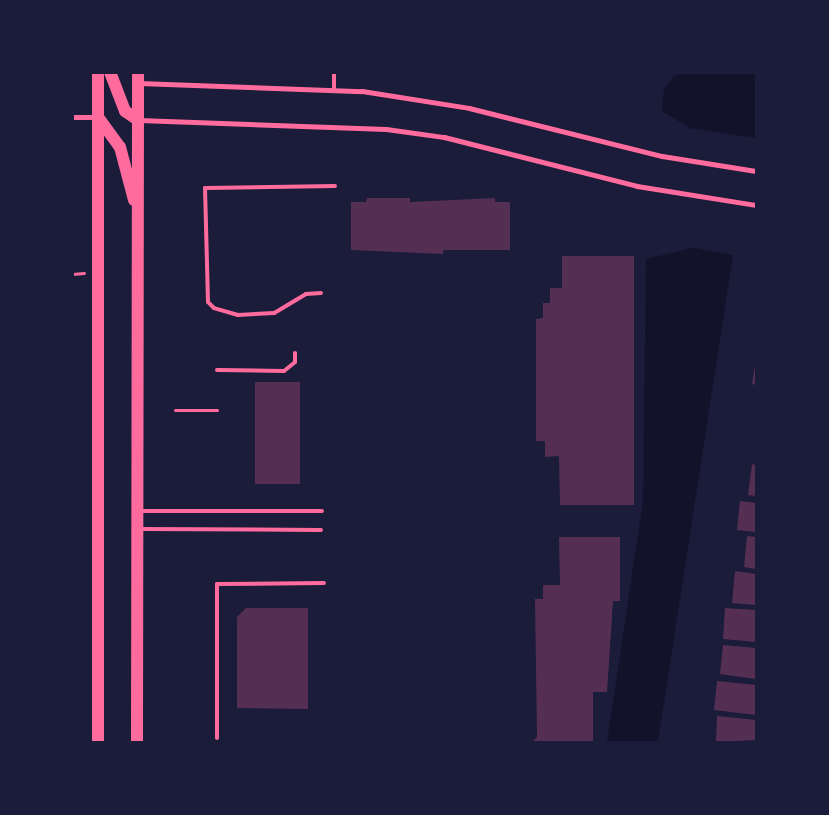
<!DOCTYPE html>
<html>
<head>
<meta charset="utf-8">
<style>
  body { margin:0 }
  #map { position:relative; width:829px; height:815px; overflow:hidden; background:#1b1b3a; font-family:Poppins,sans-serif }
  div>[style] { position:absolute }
  .water>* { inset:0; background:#12122b }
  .building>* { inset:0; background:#542f53 }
  .path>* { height:3px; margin:-1.5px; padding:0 1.5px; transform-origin:1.5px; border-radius:1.5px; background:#ff6b9d }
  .service>* { height:4px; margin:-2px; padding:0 2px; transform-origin:2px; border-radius:2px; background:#ff6b9d }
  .minor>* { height:5px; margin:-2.5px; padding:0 2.5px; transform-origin:2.5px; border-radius:2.5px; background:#ff6b9d }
  .primary>* { height:12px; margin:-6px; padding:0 6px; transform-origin:6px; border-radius:6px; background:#ff6b9d }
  span { translate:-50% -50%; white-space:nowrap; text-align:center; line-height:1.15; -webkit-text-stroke:4px #1b1b3a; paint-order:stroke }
  .frame { position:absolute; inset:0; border:74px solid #1b1b3a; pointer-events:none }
</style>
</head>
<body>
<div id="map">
  <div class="water">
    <i style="clip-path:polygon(685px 72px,756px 73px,756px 138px,690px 128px,662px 111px,664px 89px,674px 76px)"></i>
    <i style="clip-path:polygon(693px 248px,733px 255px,658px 742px,607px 742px,643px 501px,646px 259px)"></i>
  </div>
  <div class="building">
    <i style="clip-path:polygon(367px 198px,410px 198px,410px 202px,495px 198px,495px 202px,510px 202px,510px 250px,443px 250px,443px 254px,351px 250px,351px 202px,366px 202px)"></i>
    <i style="clip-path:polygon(562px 256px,634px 256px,634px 505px,560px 505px,559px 456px,545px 457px,545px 441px,536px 441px,536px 319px,543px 318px,543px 303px,550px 303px,550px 288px,562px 288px)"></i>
    <i style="clip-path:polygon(756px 359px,756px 385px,752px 384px)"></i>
    <i style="clip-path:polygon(255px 382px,300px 382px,300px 484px,255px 484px)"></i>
    <i style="clip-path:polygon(752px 464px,756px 465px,756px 496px,748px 495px)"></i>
    <i style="clip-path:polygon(740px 501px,756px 503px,756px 532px,737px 530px)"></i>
    <i style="clip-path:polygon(747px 536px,756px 537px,756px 569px,744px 567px)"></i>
    <i style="clip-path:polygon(559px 537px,620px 537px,620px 601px,613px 601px,607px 692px,593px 692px,593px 742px,532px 742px,537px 737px,535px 599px,543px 599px,543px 585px,560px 585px)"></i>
    <i style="clip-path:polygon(735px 571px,756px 574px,756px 605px,732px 603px)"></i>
    <i style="clip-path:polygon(246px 608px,308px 608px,308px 709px,237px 708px,237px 617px)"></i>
    <i style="clip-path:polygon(725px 608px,756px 610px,756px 642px,723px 639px)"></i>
    <i style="clip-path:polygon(723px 645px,756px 648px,756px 679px,720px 674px)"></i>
    <i style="clip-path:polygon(717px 681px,756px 685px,756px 715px,714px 710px)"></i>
    <i style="clip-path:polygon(717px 716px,756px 720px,756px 740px,716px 742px)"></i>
  </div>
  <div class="path">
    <i style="left:72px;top:274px;width:12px;rotate:-5deg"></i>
    <i style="left:175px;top:410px;width:42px"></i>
  </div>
  <div class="service">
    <i style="left:334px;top:88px;width:16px;rotate:-90deg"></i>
    <i style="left:321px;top:293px;width:15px;rotate:176deg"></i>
    <i style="left:306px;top:294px;width:37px;rotate:149deg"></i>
    <i style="left:274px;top:313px;width:36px;rotate:177deg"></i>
    <i style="left:238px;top:315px;width:25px;rotate:-164deg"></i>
    <i style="left:214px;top:308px;width:8px;rotate:-135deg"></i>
    <i style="left:208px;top:302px;width:114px;rotate:-91.5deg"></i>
    <i style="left:205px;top:188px;width:130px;rotate:-0.9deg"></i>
    <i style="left:217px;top:370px;width:67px;rotate:0.9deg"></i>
    <i style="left:284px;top:371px;width:14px;rotate:-39deg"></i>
    <i style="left:295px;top:362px;width:9px;rotate:-90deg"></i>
    <i style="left:139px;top:511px;width:183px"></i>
    <i style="left:139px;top:529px;width:182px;rotate:0.3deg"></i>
    <i style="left:217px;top:738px;width:154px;rotate:-90deg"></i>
    <i style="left:217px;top:584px;width:107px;rotate:-0.5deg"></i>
  </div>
  <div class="minor">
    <i style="left:139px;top:83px;width:223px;rotate:2.1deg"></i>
    <i style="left:362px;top:91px;width:108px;rotate:9deg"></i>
    <i style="left:469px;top:108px;width:199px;rotate:14deg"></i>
    <i style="left:662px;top:156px;width:95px;rotate:9.1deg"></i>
    <i style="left:72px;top:117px;width:26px"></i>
    <i style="left:139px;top:120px;width:247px;rotate:2.1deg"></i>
    <i style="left:386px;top:129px;width:59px;rotate:7.9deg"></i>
    <i style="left:444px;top:137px;width:199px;rotate:14.2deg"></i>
    <i style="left:637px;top:186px;width:121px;rotate:9.1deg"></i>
  </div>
  <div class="primary">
    <i style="left:98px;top:72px;width:670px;rotate:90deg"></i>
    <i style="left:110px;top:72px;width:42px;rotate:69deg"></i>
    <i style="left:125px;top:111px;width:16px;rotate:35deg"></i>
    <i style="left:98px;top:117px;width:37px;rotate:54deg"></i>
    <i style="left:120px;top:147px;width:55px;rotate:75.2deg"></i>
    <i style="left:137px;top:742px;width:670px;rotate:-89.91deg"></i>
  </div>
  <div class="frame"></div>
</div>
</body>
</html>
